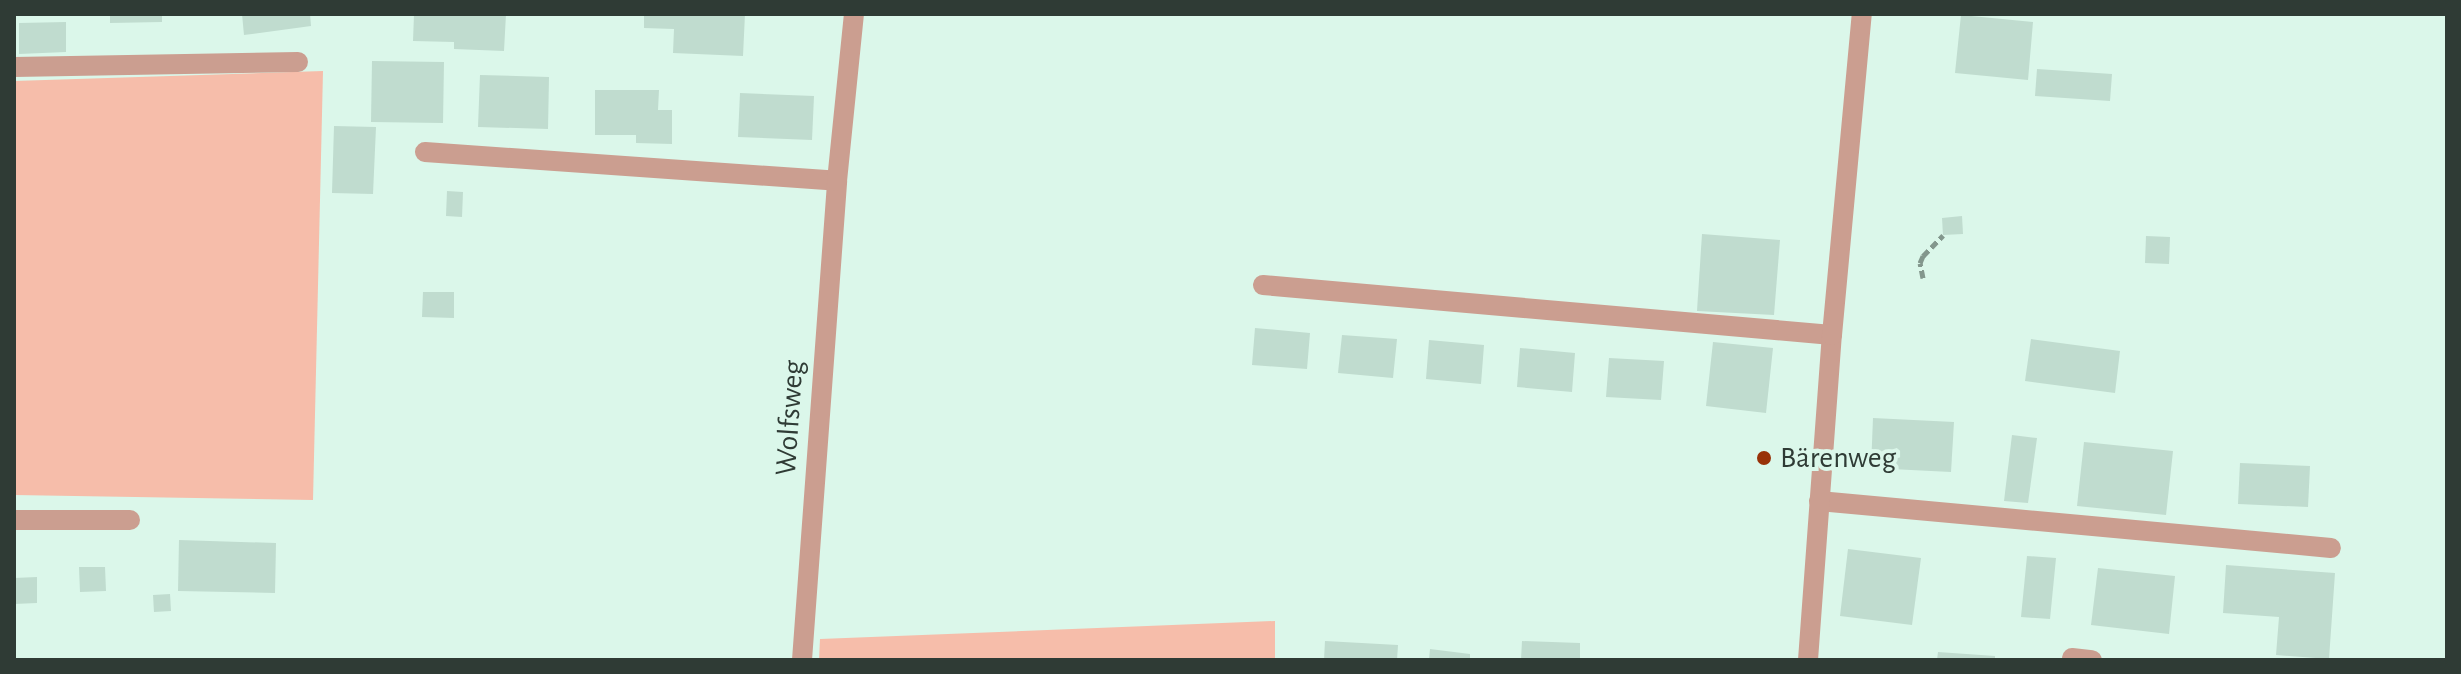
<!DOCTYPE html>
<html>
<head>
<meta charset="utf-8">
<style>
  body { margin:0 }
  #map { position:relative; width:2461px; height:674px; overflow:hidden; background:#dbf7ea; font-family:"Alegreya Sans",sans-serif }
  div>[style] { position:absolute }
  .green>* { inset:0; background:#f6bdaa }
  .building>* { inset:0; background:#c0dccf }
  .path>* { height:5px; margin-top:-2.5px; transform-origin:0; background:repeating-linear-gradient(90deg,#83978d 0 8px,transparent 0 12px) }
  .minor>* { height:20px; margin:-10px; padding:0 10px; transform-origin:10px; border-radius:10px; background:#cb9e90 }
  .dots>* { width:22px; height:22px; translate:-50% -50%; box-sizing:border-box; border:4px solid #dbf7ea; border-radius:50% }
  span { translate:-50% -50%; white-space:nowrap; text-align:center; line-height:1.15; -webkit-text-stroke:8px #dbf7ea; paint-order:stroke }
  .street-label { font-size:30px; color:#2f3b35 }
  .poi-label { font-size:30px; color:#2f3b35 }
  .left { translate:0 -50%; text-align:left }
  .frame { position:absolute; inset:0; border:16px solid #2f3b35; pointer-events:none }
</style>
</head>
<body>
<div id="map">
  <div class="green">
    <i style="clip-path:polygon(323px 71px,313px 500px,14px 495px,14px 81px)"></i>
    <i style="clip-path:polygon(1275px 621px,1275px 660px,819px 660px,820px 639px)"></i>
  </div>
  <div class="building">
    <i style="clip-path:polygon(110px 14px,162px 14px,162px 22px,110px 23px)"></i>
    <i style="clip-path:polygon(242px 14px,310px 14px,311px 26px,244px 35px)"></i>
    <i style="clip-path:polygon(414px 14px,506px 14px,504px 51px,454px 49px,454px 42px,413px 41px)"></i>
    <i style="clip-path:polygon(644px 14px,745px 14px,743px 56px,673px 53px,674px 29px,644px 28px)"></i>
    <i style="clip-path:polygon(1961px 15px,2033px 22px,2028px 80px,1955px 73px)"></i>
    <i style="clip-path:polygon(66px 22px,66px 52px,19px 54px,19px 23px)"></i>
    <i style="clip-path:polygon(372px 61px,444px 62px,443px 123px,371px 122px)"></i>
    <i style="clip-path:polygon(2037px 69px,2112px 74px,2110px 101px,2035px 96px)"></i>
    <i style="clip-path:polygon(480px 75px,549px 77px,548px 129px,478px 127px)"></i>
    <i style="clip-path:polygon(595px 90px,659px 90px,658px 110px,672px 110px,672px 144px,636px 143px,636px 135px,595px 135px)"></i>
    <i style="clip-path:polygon(740px 93px,814px 96px,812px 140px,738px 137px)"></i>
    <i style="clip-path:polygon(334px 126px,376px 127px,373px 194px,332px 193px)"></i>
    <i style="clip-path:polygon(447px 191px,463px 192px,462px 217px,446px 216px)"></i>
    <i style="clip-path:polygon(1962px 216px,1963px 234px,1943px 235px,1942px 218px)"></i>
    <i style="clip-path:polygon(1702px 234px,1780px 240px,1774px 315px,1697px 311px)"></i>
    <i style="clip-path:polygon(2146px 236px,2170px 237px,2169px 264px,2145px 263px)"></i>
    <i style="clip-path:polygon(423px 292px,454px 292px,454px 318px,422px 317px)"></i>
    <i style="clip-path:polygon(1255px 328px,1310px 333px,1307px 369px,1252px 365px)"></i>
    <i style="clip-path:polygon(1342px 335px,1397px 339px,1393px 378px,1338px 373px)"></i>
    <i style="clip-path:polygon(2031px 339px,2120px 351px,2115px 393px,2025px 381px)"></i>
    <i style="clip-path:polygon(1429px 340px,1484px 345px,1481px 384px,1426px 379px)"></i>
    <i style="clip-path:polygon(1713px 342px,1773px 348px,1766px 413px,1706px 406px)"></i>
    <i style="clip-path:polygon(1520px 348px,1575px 353px,1572px 392px,1517px 387px)"></i>
    <i style="clip-path:polygon(1609px 358px,1664px 361px,1661px 400px,1606px 397px)"></i>
    <i style="clip-path:polygon(1873px 418px,1954px 422px,1951px 472px,1871px 468px)"></i>
    <i style="clip-path:polygon(2012px 435px,2037px 438px,2028px 503px,2004px 501px)"></i>
    <i style="clip-path:polygon(2084px 442px,2173px 451px,2166px 515px,2077px 506px)"></i>
    <i style="clip-path:polygon(2240px 463px,2310px 466px,2308px 507px,2238px 504px)"></i>
    <i style="clip-path:polygon(179px 540px,276px 543px,275px 593px,178px 591px)"></i>
    <i style="clip-path:polygon(1848px 549px,1921px 558px,1912px 625px,1840px 616px)"></i>
    <i style="clip-path:polygon(2027px 556px,2056px 558px,2050px 619px,2021px 617px)"></i>
    <i style="clip-path:polygon(2226px 565px,2335px 573px,2329px 659px,2276px 655px,2279px 617px,2223px 613px)"></i>
    <i style="clip-path:polygon(79px 567px,105px 567px,106px 591px,80px 592px)"></i>
    <i style="clip-path:polygon(2098px 568px,2175px 576px,2169px 634px,2091px 625px)"></i>
    <i style="clip-path:polygon(37px 577px,37px 603px,14px 604px,14px 578px)"></i>
    <i style="clip-path:polygon(170px 594px,171px 611px,154px 612px,153px 595px)"></i>
    <i style="clip-path:polygon(1325px 641px,1398px 645px,1397px 660px,1324px 660px)"></i>
    <i style="clip-path:polygon(1522px 641px,1580px 643px,1580px 660px,1521px 660px)"></i>
    <i style="clip-path:polygon(1430px 649px,1470px 654px,1470px 660px,1429px 660px)"></i>
    <i style="clip-path:polygon(1938px 652px,1995px 656px,1995px 660px,1937px 660px)"></i>
  </div>
  <div class="path">
    <i style="left:1923px;top:278px;width:15px;rotate:-101deg"></i>
    <i style="left:1920px;top:263px;width:8px;rotate:-67deg"></i>
    <i style="left:1923px;top:256px;width:29px;rotate:-46deg"></i>
  </div>
  <div class="minor">
    <i style="left:14px;top:67px;width:284px;rotate:-1deg"></i>
    <i style="left:425px;top:152px;width:413px;rotate:4deg"></i>
    <i style="left:1263px;top:285px;width:571px;rotate:5.02deg"></i>
    <i style="left:1819px;top:501px;width:514px;rotate:5.24deg"></i>
    <i style="left:14px;top:520px;width:116px"></i>
    <i style="left:2072px;top:658px;width:20px;rotate:6deg"></i>
    <i style="left:802px;top:660px;width:480px;rotate:-85.8deg"></i>
    <i style="left:837px;top:181px;width:168px;rotate:-84.2deg"></i>
    <i style="left:1808px;top:660px;width:326px;rotate:-85.8deg"></i>
    <i style="left:1832px;top:335px;width:322px;rotate:-84.7deg"></i>
  </div>
  <div class="dots">
    <i style="left:1764px;top:458px;background:#983208"></i>
  </div>
  <div class="street-label">
    <span style="left:790px;top:418px;rotate:-86deg">Wolfsweg</span>
  </div>
  <div class="poi-label">
    <span class="left" style="left:1780px;top:458px">Bärenweg</span>
  </div>
  <div class="frame"></div>
</div>
</body>
</html>
